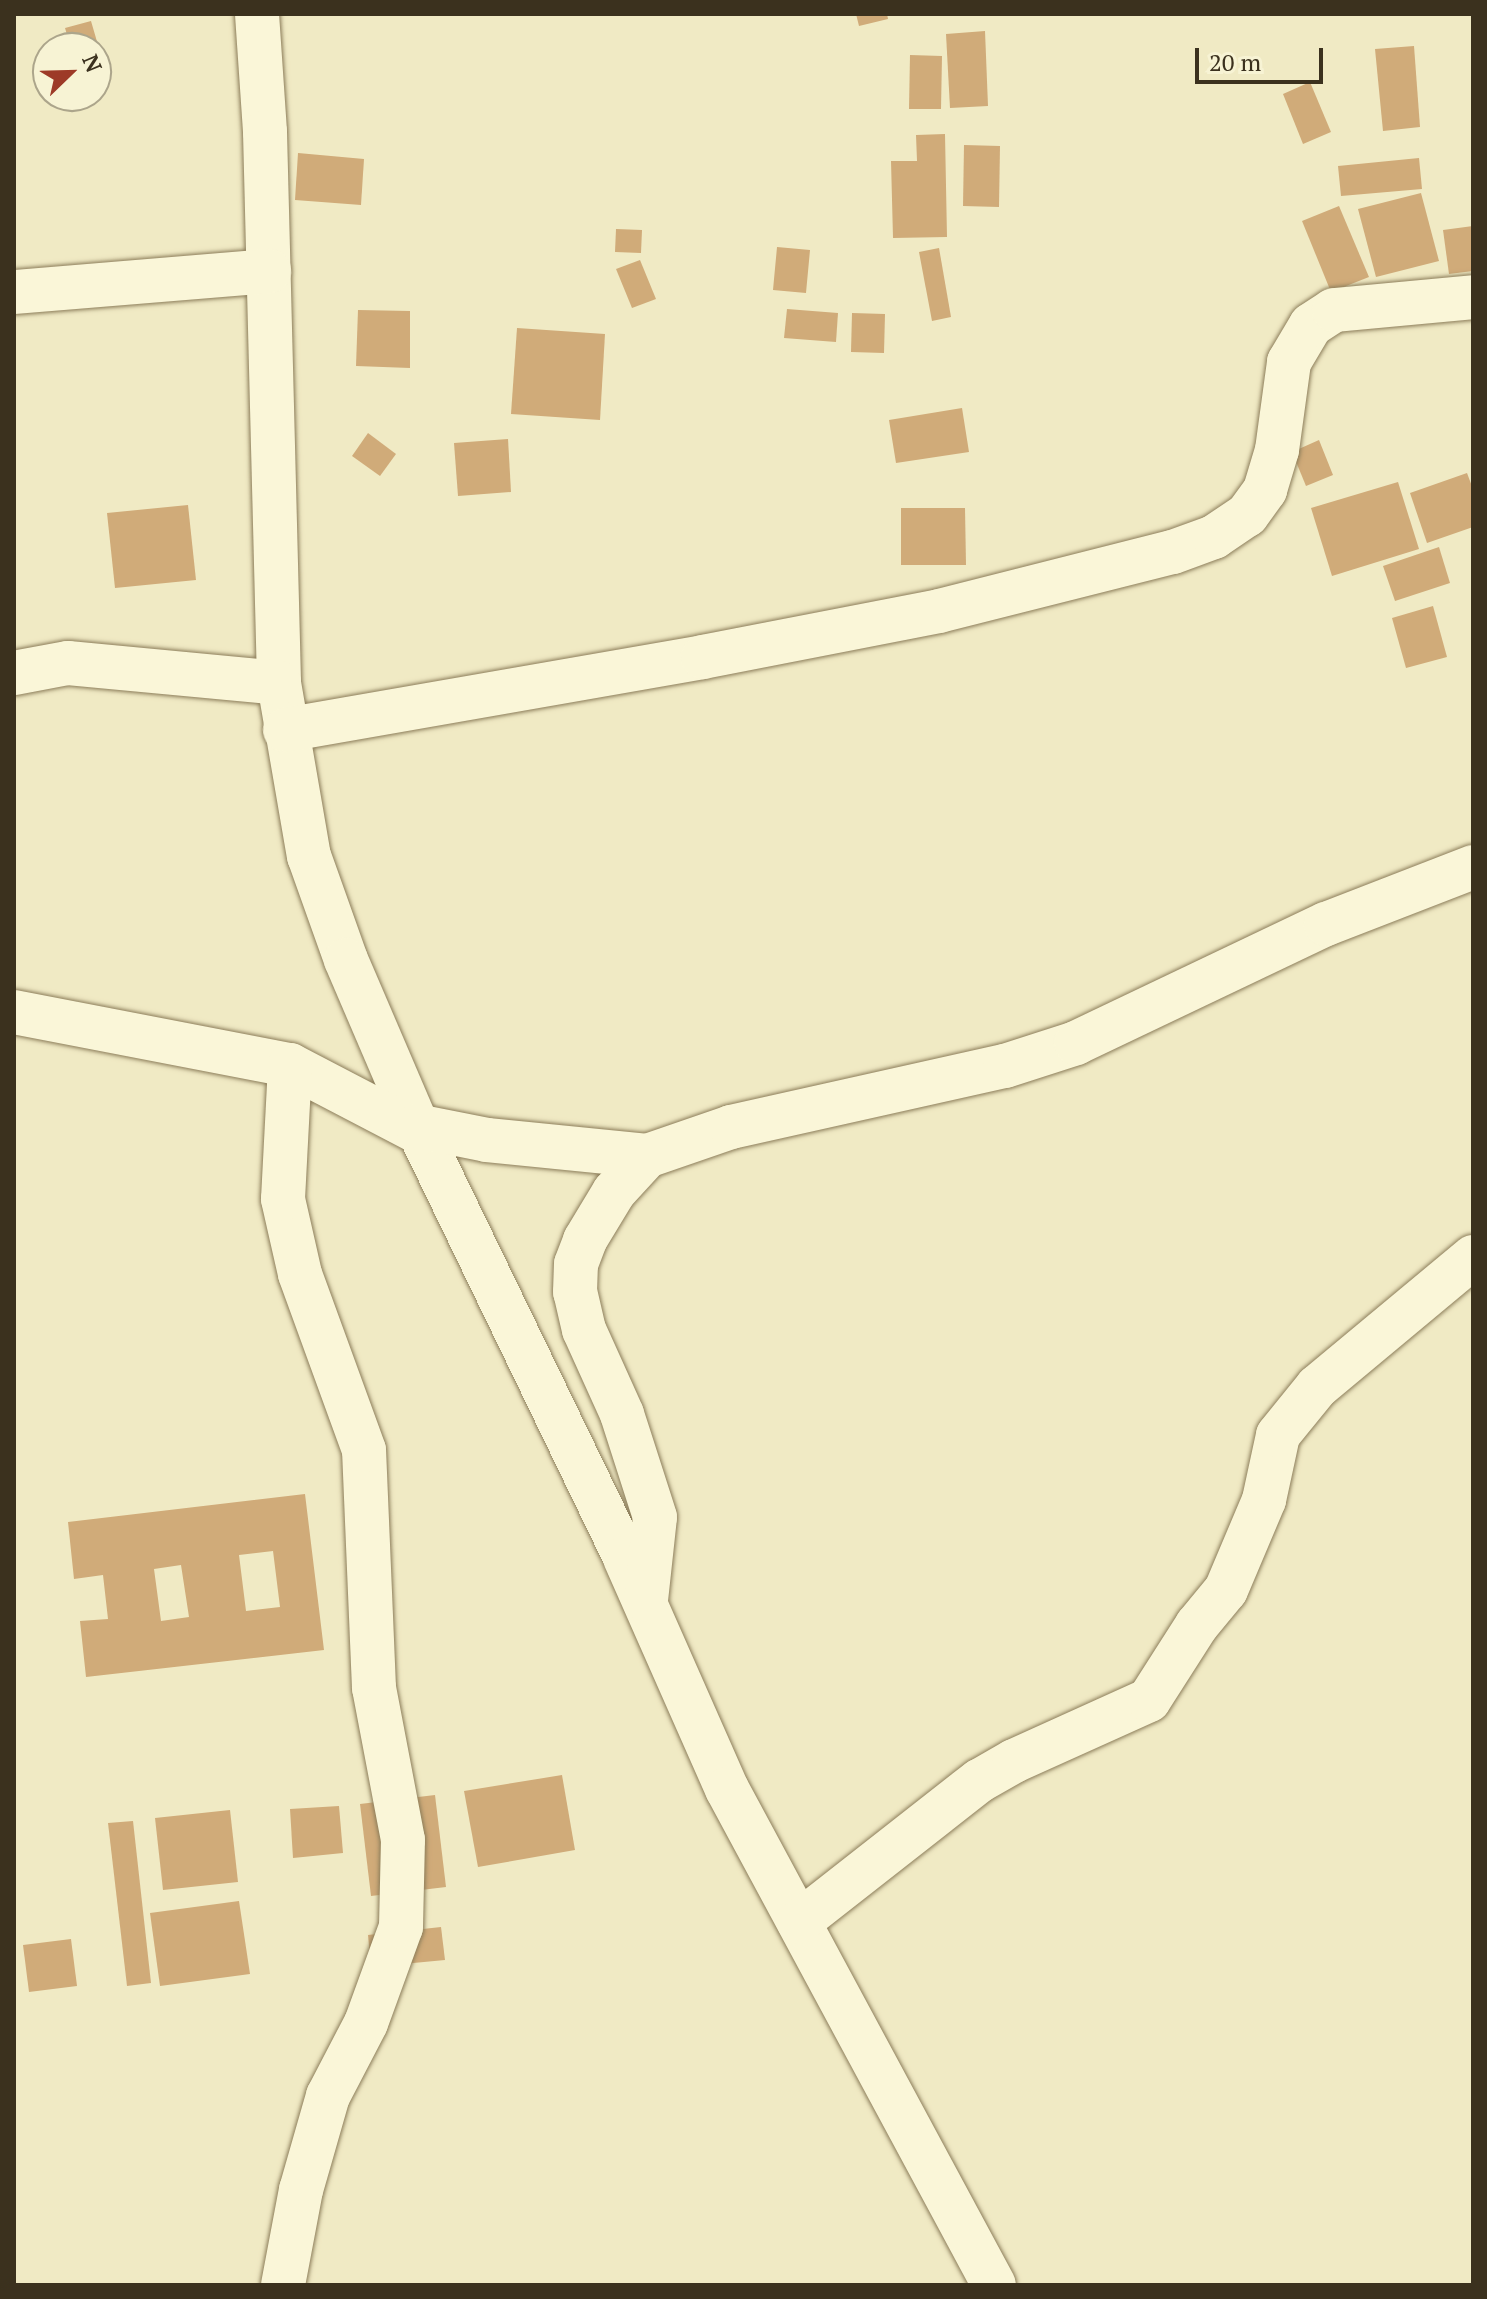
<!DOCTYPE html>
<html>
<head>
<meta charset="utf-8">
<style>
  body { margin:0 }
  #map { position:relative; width:1487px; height:2299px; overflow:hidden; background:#f0eac4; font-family:"PT Serif",serif }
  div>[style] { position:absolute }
  .building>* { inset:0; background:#d0ab79 }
  .roads { filter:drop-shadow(0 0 2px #8c7d5a) drop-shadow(0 0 2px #8c7d5a) }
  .minor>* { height:44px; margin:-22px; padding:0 22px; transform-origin:22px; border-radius:22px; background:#faf6d8 }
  span { translate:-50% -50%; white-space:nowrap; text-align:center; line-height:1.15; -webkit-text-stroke:6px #f7f3d4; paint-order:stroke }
  .frame { position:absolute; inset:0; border:16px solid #3b311e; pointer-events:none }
  .north { position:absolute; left:32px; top:32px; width:80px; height:80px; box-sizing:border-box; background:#f7f3d4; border:2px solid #aca58b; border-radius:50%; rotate:67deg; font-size:22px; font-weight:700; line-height:32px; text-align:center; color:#3b311e }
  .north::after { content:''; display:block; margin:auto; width:28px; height:36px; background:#9d3a27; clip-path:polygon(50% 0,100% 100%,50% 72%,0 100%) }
  .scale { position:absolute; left:1195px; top:48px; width:128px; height:36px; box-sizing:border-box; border:4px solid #3b311e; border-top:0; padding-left:10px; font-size:24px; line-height:28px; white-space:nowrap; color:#3b311e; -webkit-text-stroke:6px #f7f3d4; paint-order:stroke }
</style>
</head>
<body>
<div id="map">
  <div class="building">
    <i style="clip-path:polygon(856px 14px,887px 14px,888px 19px,859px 26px)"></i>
    <i style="clip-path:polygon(91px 21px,105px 69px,96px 72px,96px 48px,71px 48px,65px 28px)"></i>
    <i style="clip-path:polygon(985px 31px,988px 106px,950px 108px,946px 34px)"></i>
    <i style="clip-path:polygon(1414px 46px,1420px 127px,1383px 131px,1375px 49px)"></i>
    <i style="clip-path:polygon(910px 55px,942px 56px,941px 109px,909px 109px)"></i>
    <i style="clip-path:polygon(1310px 82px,1331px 132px,1303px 144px,1283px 94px)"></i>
    <i style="clip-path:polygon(945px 134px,947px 237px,893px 238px,891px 161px,917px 161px,916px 135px)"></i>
    <i style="clip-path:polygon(964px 145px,1000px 146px,999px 207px,963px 206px)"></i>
    <i style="clip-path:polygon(298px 153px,364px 159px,361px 205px,295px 200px)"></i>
    <i style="clip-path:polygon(1419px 158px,1422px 189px,1341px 196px,1338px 166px)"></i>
    <i style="clip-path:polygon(1421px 193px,1439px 261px,1376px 277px,1358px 209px)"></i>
    <i style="clip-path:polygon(1339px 206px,1369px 277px,1331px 292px,1302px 221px)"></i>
    <i style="clip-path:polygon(1473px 226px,1473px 271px,1449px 274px,1443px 230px)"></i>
    <i style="clip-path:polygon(616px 229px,642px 230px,641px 253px,615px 252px)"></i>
    <i style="clip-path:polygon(777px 247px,810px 250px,806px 293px,773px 290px)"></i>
    <i style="clip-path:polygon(939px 248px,951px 317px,932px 321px,919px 252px)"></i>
    <i style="clip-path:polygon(640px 260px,656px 299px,632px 308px,616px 269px)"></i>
    <i style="clip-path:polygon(787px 309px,838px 313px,836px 342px,784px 338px)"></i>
    <i style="clip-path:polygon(358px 310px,410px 311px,410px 368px,356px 366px)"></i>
    <i style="clip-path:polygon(852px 313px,885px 314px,884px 353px,851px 352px)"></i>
    <i style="clip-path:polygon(517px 328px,605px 334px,600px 420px,511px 414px)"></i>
    <i style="clip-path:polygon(962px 408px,969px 452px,896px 463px,889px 420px)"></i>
    <i style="clip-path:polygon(368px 433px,396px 454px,380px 476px,352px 456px)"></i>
    <i style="clip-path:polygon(508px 439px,511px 492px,458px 496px,454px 443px)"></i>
    <i style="clip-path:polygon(1319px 440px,1333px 475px,1306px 486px,1292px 452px)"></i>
    <i style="clip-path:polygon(1467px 473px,1473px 489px,1473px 527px,1427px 543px,1410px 493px)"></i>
    <i style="clip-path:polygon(1398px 482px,1419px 549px,1332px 576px,1311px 508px)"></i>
    <i style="clip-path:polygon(188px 505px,196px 580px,115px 588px,107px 513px)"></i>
    <i style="clip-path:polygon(901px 508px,965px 508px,966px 565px,901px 565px)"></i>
    <i style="clip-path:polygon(1439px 547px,1450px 583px,1395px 601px,1383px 566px)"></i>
    <i style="clip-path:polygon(1433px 606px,1447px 657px,1406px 668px,1392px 618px)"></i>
    <i style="clip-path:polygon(evenodd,305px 1494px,324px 1650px,86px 1677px,80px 1621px,108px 1619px,103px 1575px,74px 1579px,68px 1522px,305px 1494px,273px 1551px,280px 1607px,246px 1611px,239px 1555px,273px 1551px,305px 1494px,181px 1565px,189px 1617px,161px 1621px,154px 1569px,181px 1565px)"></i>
    <i style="clip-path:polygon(562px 1775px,575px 1850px,478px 1867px,464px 1791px)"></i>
    <i style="clip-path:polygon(435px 1795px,446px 1887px,371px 1896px,360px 1804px)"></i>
    <i style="clip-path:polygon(339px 1806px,343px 1853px,293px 1858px,290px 1809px)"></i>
    <i style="clip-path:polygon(230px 1810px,238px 1882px,163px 1890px,155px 1818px)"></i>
    <i style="clip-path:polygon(133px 1821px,151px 1983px,127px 1986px,108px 1823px)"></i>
    <i style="clip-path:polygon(239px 1901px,250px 1974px,160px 1986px,150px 1913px)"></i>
    <i style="clip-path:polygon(441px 1927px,445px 1960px,371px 1967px,368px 1935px)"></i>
    <i style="clip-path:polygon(71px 1939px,77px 1986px,29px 1992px,23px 1945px)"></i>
  </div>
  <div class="roads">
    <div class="minor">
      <i style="left:257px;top:14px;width:118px;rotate:86.1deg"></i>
      <i style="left:265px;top:132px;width:551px;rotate:88.54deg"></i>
      <i style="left:279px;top:683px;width:176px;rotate:80.2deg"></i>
      <i style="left:309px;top:856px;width:110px;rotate:70.4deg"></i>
      <i style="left:346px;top:960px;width:188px;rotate:66.8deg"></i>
      <i style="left:420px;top:1133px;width:472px;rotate:64.2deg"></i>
      <i style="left:625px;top:1558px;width:253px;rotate:66.2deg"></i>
      <i style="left:727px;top:1789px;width:563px;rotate:61.71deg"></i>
      <i style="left:14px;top:292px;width:256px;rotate:-4.7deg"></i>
      <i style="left:14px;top:673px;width:55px;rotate:-10.5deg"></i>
      <i style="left:68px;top:663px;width:212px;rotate:5.4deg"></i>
      <i style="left:285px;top:730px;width:424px;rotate:-9.9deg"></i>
      <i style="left:703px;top:657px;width:240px;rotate:-11deg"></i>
      <i style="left:939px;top:611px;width:241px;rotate:-14.2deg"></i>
      <i style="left:1173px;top:552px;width:44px;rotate:-20.1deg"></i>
      <i style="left:1214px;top:537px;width:40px;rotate:-34deg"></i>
      <i style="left:1247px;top:515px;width:31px;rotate:-54deg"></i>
      <i style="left:1265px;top:490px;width:42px;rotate:-73.3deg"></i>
      <i style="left:1277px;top:450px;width:89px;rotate:-82.2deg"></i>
      <i style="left:1289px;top:362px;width:43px;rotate:-59.3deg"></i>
      <i style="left:1311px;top:325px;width:27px;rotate:-33deg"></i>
      <i style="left:1334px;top:310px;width:140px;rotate:-5.3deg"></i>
      <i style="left:14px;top:1012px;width:281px;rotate:10.9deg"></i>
      <i style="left:290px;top:1065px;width:147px;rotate:27.6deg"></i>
      <i style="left:417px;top:1126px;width:71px;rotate:11.3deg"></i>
      <i style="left:487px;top:1140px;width:161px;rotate:5.7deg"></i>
      <i style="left:647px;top:1156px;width:89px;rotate:-19deg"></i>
      <i style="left:731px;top:1127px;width:281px;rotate:-12.6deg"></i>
      <i style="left:1005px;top:1066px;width:75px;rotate:-17.9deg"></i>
      <i style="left:1076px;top:1043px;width:277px;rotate:-25.5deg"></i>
      <i style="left:1326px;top:924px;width:158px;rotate:-21.2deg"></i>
      <i style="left:646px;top:1600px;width:83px;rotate:-83.8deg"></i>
      <i style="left:655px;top:1517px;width:108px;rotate:-107.8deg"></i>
      <i style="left:622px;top:1414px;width:92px;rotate:-114.3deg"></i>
      <i style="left:584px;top:1330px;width:39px;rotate:-103deg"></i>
      <i style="left:575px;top:1292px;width:28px;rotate:-88deg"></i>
      <i style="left:576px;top:1264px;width:26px;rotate:-69deg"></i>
      <i style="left:585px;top:1240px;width:56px;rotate:-58.9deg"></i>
      <i style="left:614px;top:1192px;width:49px;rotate:-47.5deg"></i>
      <i style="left:799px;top:1922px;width:229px;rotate:-38.1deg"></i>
      <i style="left:979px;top:1781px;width:40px;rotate:-29.7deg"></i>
      <i style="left:1014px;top:1761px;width:148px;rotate:-24.3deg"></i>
      <i style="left:1149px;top:1700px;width:89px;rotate:-57.4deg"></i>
      <i style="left:1197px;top:1625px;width:45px;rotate:-50.4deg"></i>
      <i style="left:1226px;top:1590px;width:98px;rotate:-67.1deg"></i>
      <i style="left:1264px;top:1500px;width:66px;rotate:-77.8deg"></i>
      <i style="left:1278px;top:1435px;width:62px;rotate:-50.9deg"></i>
      <i style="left:1317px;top:1387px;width:203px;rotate:-39.8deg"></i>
      <i style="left:283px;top:2285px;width:97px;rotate:-79.3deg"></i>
      <i style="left:301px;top:2190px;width:98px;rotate:-74deg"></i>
      <i style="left:328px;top:2096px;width:82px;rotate:-62.5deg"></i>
      <i style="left:366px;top:2023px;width:102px;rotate:-70deg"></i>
      <i style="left:401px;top:1927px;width:87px;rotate:-88.7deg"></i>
      <i style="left:403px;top:1840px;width:155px;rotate:-100.8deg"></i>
      <i style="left:374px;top:1688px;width:238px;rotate:-92.4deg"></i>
      <i style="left:364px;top:1450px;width:187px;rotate:-110deg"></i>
      <i style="left:300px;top:1274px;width:77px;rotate:-102.8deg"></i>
      <i style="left:283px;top:1199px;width:134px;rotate:-87deg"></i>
    </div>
  </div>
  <div class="frame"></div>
  <div class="north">N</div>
  <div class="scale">20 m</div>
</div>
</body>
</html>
